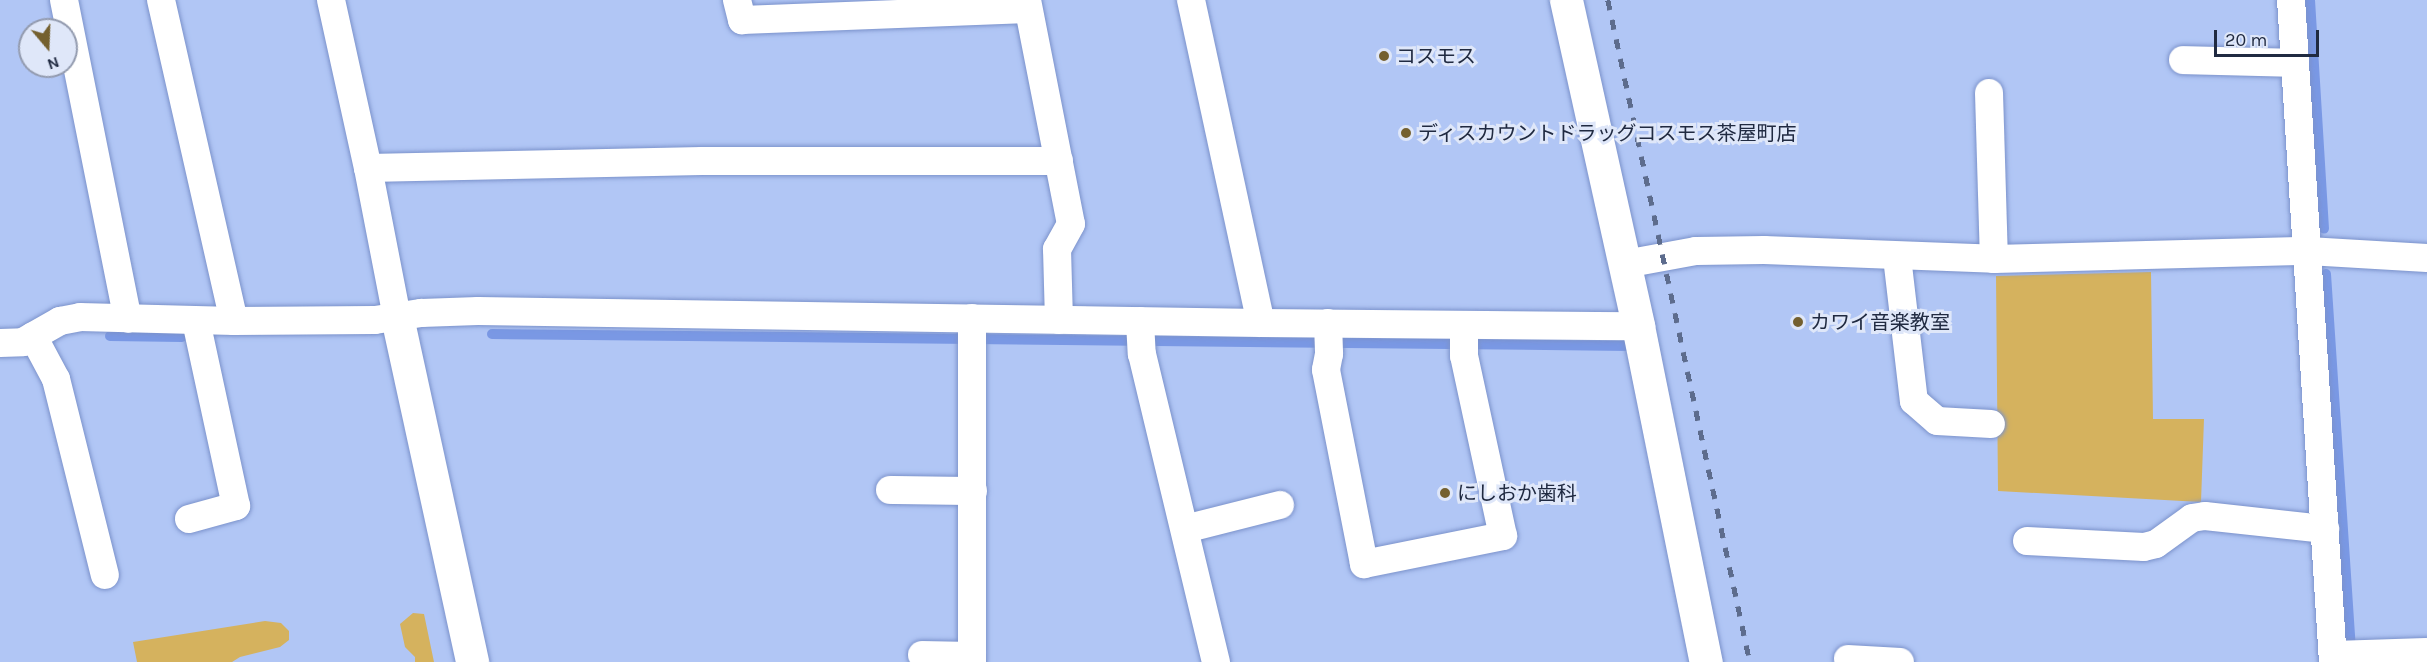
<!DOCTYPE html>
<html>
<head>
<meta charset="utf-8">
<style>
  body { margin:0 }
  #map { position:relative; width:2427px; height:662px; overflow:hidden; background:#b1c6f5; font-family:Karla,"Noto Sans JP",sans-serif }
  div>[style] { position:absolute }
  .green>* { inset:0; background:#d5b25e }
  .stream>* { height:10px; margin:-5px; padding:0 5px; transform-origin:5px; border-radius:5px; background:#7a98e4 }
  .roads { filter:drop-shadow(0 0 2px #7b92cb) drop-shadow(0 0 2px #7b92cb) }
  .street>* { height:28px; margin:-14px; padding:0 14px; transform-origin:14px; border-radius:14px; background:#fff }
  .secondary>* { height:33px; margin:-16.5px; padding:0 16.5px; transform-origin:16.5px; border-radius:16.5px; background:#fff }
  .rail>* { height:4.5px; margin-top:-2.25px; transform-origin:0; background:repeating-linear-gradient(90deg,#5d6c8d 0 10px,transparent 0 20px) }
  .dots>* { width:16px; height:16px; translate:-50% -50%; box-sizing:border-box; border:3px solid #dfe7f9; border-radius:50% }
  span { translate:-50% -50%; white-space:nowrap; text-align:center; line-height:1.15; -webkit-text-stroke:6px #dfe7f9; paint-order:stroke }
  .poi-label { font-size:20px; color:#202a41 }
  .left { translate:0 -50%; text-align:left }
  .north { position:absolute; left:18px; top:18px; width:60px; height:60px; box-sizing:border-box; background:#dfe7f9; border:2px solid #939baf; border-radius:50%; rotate:161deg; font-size:16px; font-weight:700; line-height:24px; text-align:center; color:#202a41 }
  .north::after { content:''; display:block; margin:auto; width:21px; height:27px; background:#74602f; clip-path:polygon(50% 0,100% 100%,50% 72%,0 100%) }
  .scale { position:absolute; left:2214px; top:30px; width:105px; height:27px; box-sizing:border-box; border:3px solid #202a41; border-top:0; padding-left:8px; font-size:18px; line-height:21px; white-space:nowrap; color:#202a41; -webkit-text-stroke:4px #dfe7f9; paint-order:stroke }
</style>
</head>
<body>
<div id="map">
  <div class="green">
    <i style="clip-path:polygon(2151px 272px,2153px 419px,2204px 419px,2201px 502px,1998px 491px,1996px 276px)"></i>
    <i style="clip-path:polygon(413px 613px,424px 614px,434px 662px,415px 662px,415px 657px,405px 647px,400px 624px)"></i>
    <i style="clip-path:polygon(265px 621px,281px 623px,289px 631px,289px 640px,280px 647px,240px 657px,232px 662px,137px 662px,133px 642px)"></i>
  </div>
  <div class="stream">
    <i style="left:2310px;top:0;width:229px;rotate:86.5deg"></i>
    <i style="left:2326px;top:274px;width:380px;rotate:86.2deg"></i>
    <i style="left:492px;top:334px;width:1138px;rotate:0.6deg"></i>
    <i style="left:110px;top:336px;width:72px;rotate:0.8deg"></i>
  </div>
  <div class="roads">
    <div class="street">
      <i style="left:64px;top:0;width:325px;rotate:78.7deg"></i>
      <i style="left:161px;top:0;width:329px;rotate:77.2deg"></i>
      <i style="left:331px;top:0;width:172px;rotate:77.6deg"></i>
      <i style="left:368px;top:168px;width:152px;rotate:79deg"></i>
      <i style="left:737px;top:0;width:21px;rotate:76deg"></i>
      <i style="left:742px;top:20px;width:286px;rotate:-2.2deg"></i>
      <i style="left:1027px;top:0;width:228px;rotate:78.9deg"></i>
      <i style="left:1071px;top:224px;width:29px;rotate:119deg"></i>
      <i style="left:1057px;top:249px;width:71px;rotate:88.4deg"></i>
      <i style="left:1191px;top:0;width:330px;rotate:77.8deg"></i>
      <i style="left:2291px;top:0;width:663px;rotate:86.37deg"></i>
      <i style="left:2183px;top:60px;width:112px;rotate:1.5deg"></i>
      <i style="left:1989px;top:93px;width:166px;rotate:88.3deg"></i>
      <i style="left:368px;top:168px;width:334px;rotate:-1.2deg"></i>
      <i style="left:702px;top:161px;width:357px"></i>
      <i style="left:1897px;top:257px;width:145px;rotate:83.3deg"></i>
      <i style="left:1914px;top:401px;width:30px;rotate:41deg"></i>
      <i style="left:1937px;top:421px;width:54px;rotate:3.2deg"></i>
      <i style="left:1625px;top:264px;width:72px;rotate:-10.4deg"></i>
      <i style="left:1696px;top:251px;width:68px;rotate:-0.8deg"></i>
      <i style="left:1764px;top:250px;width:230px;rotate:2.2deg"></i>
      <i style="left:1994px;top:259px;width:314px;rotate:-1.5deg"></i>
      <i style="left:2308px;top:251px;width:119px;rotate:3.4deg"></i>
      <i style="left:1140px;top:321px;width:33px;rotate:87deg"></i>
      <i style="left:1142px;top:354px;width:317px;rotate:76.5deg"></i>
      <i style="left:1328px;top:323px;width:31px;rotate:88deg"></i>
      <i style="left:1329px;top:354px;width:16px;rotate:101deg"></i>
      <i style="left:1326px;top:370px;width:198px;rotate:78.9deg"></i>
      <i style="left:1364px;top:564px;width:142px;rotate:-11.4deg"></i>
      <i style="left:1503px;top:536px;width:184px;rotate:-102.2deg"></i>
      <i style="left:1464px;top:356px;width:31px;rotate:-90deg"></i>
      <i style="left:33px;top:336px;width:49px;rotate:61.9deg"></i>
      <i style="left:56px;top:379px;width:202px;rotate:76deg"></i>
      <i style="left:0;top:343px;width:23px;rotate:-2deg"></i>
      <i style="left:23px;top:342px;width:43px;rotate:-29.6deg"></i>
      <i style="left:60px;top:321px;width:20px;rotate:-11deg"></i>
      <i style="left:80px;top:317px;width:154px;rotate:1.5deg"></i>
      <i style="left:234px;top:321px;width:141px;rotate:-0.4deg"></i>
      <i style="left:375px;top:320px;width:47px;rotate:-8.7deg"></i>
      <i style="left:421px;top:313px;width:57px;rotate:-2deg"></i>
      <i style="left:478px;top:311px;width:783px;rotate:0.88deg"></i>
      <i style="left:1261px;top:323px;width:377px;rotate:0.5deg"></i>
      <i style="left:890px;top:490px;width:83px;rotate:0.7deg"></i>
      <i style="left:189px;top:519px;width:49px;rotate:-15.5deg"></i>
      <i style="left:236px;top:506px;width:189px;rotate:-102.2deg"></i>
      <i style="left:1185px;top:529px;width:98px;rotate:-14.2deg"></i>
      <i style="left:2027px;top:541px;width:117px;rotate:2.9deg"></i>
      <i style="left:2144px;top:547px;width:12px;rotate:-14deg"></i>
      <i style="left:2156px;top:544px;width:44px;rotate:-35.8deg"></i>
      <i style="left:2192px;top:518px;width:13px;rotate:-9deg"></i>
      <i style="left:2205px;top:516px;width:121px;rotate:6.2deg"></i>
      <i style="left:922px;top:655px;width:50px;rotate:1.1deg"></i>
      <i style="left:2333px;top:655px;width:94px;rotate:-1.8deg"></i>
      <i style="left:1848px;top:659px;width:52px;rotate:3.3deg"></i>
      <i style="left:972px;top:662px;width:344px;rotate:-90deg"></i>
    </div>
    <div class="secondary">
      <i style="left:1566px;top:0;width:334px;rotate:77.5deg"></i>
      <i style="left:1638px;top:326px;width:343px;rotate:78.6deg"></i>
      <i style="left:397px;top:317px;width:353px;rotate:77.7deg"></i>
    </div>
  </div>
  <div class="rail">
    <i style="left:1608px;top:0;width:677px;rotate:77.89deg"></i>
  </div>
  <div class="dots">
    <i style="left:1384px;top:56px;background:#74602f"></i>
    <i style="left:1406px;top:133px;background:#74602f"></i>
    <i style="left:1798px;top:322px;background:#74602f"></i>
    <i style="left:1445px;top:493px;background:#74602f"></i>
  </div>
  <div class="poi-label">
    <span class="left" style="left:1396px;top:56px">コスモス</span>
    <span class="left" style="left:1418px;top:133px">ディスカウントドラッグコスモス茶屋町店</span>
    <span class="left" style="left:1810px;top:322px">カワイ音楽教室</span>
    <span class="left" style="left:1457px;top:493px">にしおか歯科</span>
  </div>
  <div class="north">N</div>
  <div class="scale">20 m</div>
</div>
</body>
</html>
